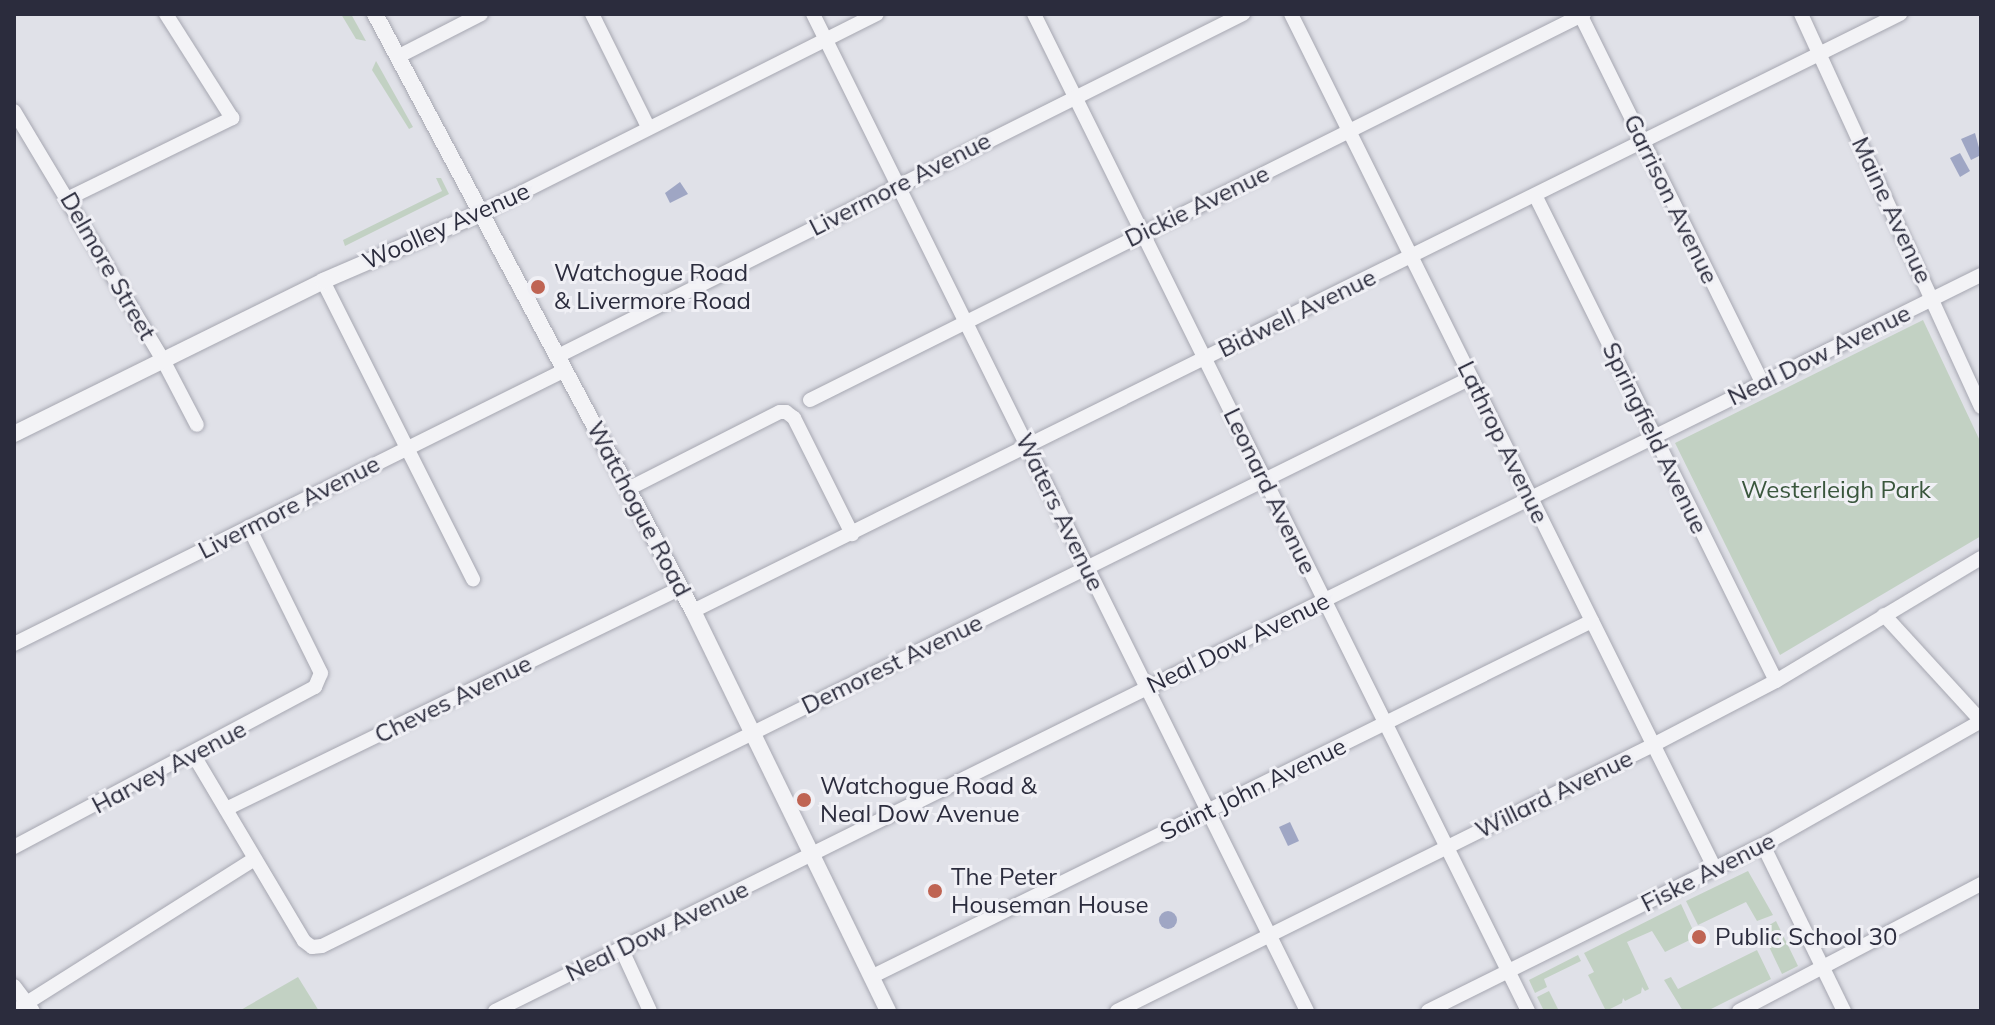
<!DOCTYPE html>
<html>
<head>
<meta charset="utf-8">
<style>
  body { margin:0 }
  #map { position:relative; width:1995px; height:1025px; overflow:hidden; background:#e0e1e8; font-family:Mulish,sans-serif }
  div>[style] { position:absolute }
  .green>* { inset:0; background:#c2d1c3 }
  .water>* { inset:0; background:#9fa6c4 }
  .round { border-radius:50% }
  .roads { filter:drop-shadow(0 0 2px #a6a7b1) drop-shadow(0 0 2px #a6a7b1) }
  .minor>* { height:14px; margin:-7px; padding:0 7px; transform-origin:7px; border-radius:7px; background:#f3f3f6 }
  .tertiary>* { height:16px; margin:-8px; padding:0 8px; transform-origin:8px; border-radius:8px; background:#f3f3f6 }
  .dots>* { width:22px; height:22px; translate:-50% -50%; box-sizing:border-box; border:4px solid #f0f0f5; border-radius:50% }
  span { translate:-50% -50%; white-space:nowrap; text-align:center; line-height:1.15; -webkit-text-stroke:6px #f0f0f5; paint-order:stroke }
  .street-label { font-size:24px; color:#2b2c3d }
  .poi-label { font-size:24px; color:#2b2c3d }
  .left { translate:0 -50%; text-align:left }
  .park-label { font-size:24px; color:#3a573d }
  .frame { position:absolute; inset:0; border:16px solid #2b2c3d; pointer-events:none }
</style>
</head>
<body>
<div id="map">
  <div class="green">
    <i style="clip-path:polygon(341px 14px,351px 14px,366px 41px,356px 39px)"></i>
    <i style="clip-path:polygon(376px 61px,413px 127px,409px 129px,372px 70px)"></i>
    <i style="clip-path:polygon(436px 178px,441px 178px,449px 194px,345px 246px,343px 240px,442px 191px)"></i>
    <i style="clip-path:polygon(1923px 320px,1981px 443px,1981px 536px,1780px 655px,1675px 443px)"></i>
    <i style="clip-path:polygon(1748px 871px,1773px 915px,1757px 921px,1746px 902px,1698px 925px,1686px 901px)"></i>
    <i style="clip-path:polygon(1681px 904px,1696px 937px,1665px 952px,1652px 931px,1627px 942px,1649px 989px,1645px 991px,1642px 987px,1641px 993px,1625px 1001px,1623px 998px,1622px 1003px,1606px 1011px,1588px 975px,1594px 972px,1584px 953px)"></i>
    <i style="clip-path:polygon(1776px 921px,1798px 966px,1782px 974px,1761px 930px)"></i>
    <i style="clip-path:polygon(1757px 950px,1771px 979px,1707px 1011px,1683px 1011px,1664px 980px,1671px 977px,1678px 989px)"></i>
    <i style="clip-path:polygon(1578px 955px,1581px 961px,1544px 979px,1547px 987px,1535px 993px,1529px 980px)"></i>
    <i style="clip-path:polygon(298px 977px,319px 1011px,239px 1011px)"></i>
    <i style="clip-path:polygon(1549px 991px,1559px 1011px,1544px 1011px,1537px 997px)"></i>
  </div>
  <div class="water">
    <i style="clip-path:polygon(1975px 133px,1981px 155px,1971px 160px,1961px 139px)"></i>
    <i style="clip-path:polygon(1960px 153px,1970px 171px,1960px 177px,1950px 158px)"></i>
    <i style="clip-path:polygon(680px 182px,688px 194px,670px 203px,665px 193px)"></i>
    <i style="clip-path:polygon(1290px 822px,1299px 841px,1288px 846px,1279px 827px)"></i>
    <i class="round" style="left:1159px;top:911px;width:18px;height:18px"></i>
  </div>
  <div class="roads">
    <div class="minor">
      <i style="left:592px;top:14px;width:126px;rotate:63.6deg"></i>
      <i style="left:813px;top:14px;width:1113px;rotate:63.64deg"></i>
      <i style="left:1034px;top:14px;width:1113px;rotate:63.64deg"></i>
      <i style="left:1291px;top:14px;width:954px;rotate:63.62deg"></i>
      <i style="left:1580px;top:14px;width:411px;rotate:63.7deg"></i>
      <i style="left:1801px;top:14px;width:432px;rotate:65.4deg"></i>
      <i style="left:399px;top:56px;width:92px;rotate:-27.1deg"></i>
      <i style="left:14px;top:111px;width:290px;rotate:59.1deg"></i>
      <i style="left:163px;top:360px;width:73px;rotate:62.4deg"></i>
      <i style="left:1535px;top:195px;width:542px;rotate:63.62deg"></i>
      <i style="left:69px;top:198px;width:182px;rotate:-26.1deg"></i>
      <i style="left:232px;top:118px;width:123px;rotate:-122.4deg"></i>
      <i style="left:481px;top:213px;width:443px;rotate:-26.7deg"></i>
      <i style="left:323px;top:281px;width:334px;rotate:63.3deg"></i>
      <i style="left:558px;top:356px;width:766px;rotate:-26.53deg"></i>
      <i style="left:810px;top:400px;width:865px;rotate:-26.51deg"></i>
      <i style="left:628px;top:489px;width:170px;rotate:-26.9deg"></i>
      <i style="left:780px;top:412px;width:6px"></i>
      <i style="left:786px;top:412px;width:10px;rotate:37deg"></i>
      <i style="left:794px;top:418px;width:130px;rotate:63.4deg"></i>
      <i style="left:693px;top:611px;width:1347px;rotate:-26.32deg"></i>
      <i style="left:1884px;top:615px;width:144px;rotate:47.5deg"></i>
      <i style="left:14px;top:644px;width:615px;rotate:-26.44deg"></i>
      <i style="left:193px;top:754px;width:217px;rotate:59.3deg"></i>
      <i style="left:304px;top:941px;width:10px;rotate:37deg"></i>
      <i style="left:312px;top:947px;width:10px;rotate:-6deg"></i>
      <i style="left:322px;top:946px;width:1282px;rotate:-26.31deg"></i>
      <i style="left:226px;top:809px;width:506px;rotate:-25.91deg"></i>
      <i style="left:1763px;top:845px;width:185px;rotate:64deg"></i>
      <i style="left:14px;top:847px;width:341px;rotate:-28deg"></i>
      <i style="left:315px;top:687px;width:15px;rotate:-67deg"></i>
      <i style="left:321px;top:673px;width:163px;rotate:-116.3deg"></i>
      <i style="left:621px;top:948px;width:69px;rotate:65.3deg"></i>
      <i style="left:871px;top:977px;width:804px;rotate:-26.28deg"></i>
      <i style="left:14px;top:986px;width:31px;rotate:53deg"></i>
      <i style="left:14px;top:1011px;width:284px;rotate:-32.3deg"></i>
      <i style="left:495px;top:1011px;width:1658px;rotate:-26.35deg"></i>
      <i style="left:1117px;top:1011px;width:598px;rotate:-26.39deg"></i>
      <i style="left:1653px;top:745px;width:139px;rotate:-27.5deg"></i>
      <i style="left:1776px;top:681px;width:239px;rotate:-31deg"></i>
      <i style="left:1428px;top:1011px;width:374px;rotate:-26.4deg"></i>
      <i style="left:1763px;top:845px;width:251px;rotate:-29.6deg"></i>
      <i style="left:1739px;top:1011px;width:273px;rotate:-27.7deg"></i>
    </div>
    <div class="tertiary">
      <i style="left:375px;top:14px;width:676px;rotate:61.96deg"></i>
      <i style="left:693px;top:611px;width:445px;rotate:64deg"></i>
      <i style="left:14px;top:434px;width:345px;rotate:-26.3deg"></i>
      <i style="left:323px;top:281px;width:172px;rotate:-23.3deg"></i>
    </div>
  </div>
  <div class="dots">
    <i style="left:538px;top:287px;background:#bf6453"></i>
    <i style="left:804px;top:800px;background:#bf6453"></i>
    <i style="left:935px;top:891px;background:#bf6453"></i>
    <i style="left:1699px;top:937px;background:#bf6453"></i>
  </div>
  <div class="street-label">
    <span style="left:900px;top:184px;rotate:-27deg">Livermore Avenue</span>
    <span style="left:1671px;top:199px;rotate:64deg">Garrison Avenue</span>
    <span style="left:1197px;top:206px;rotate:-26deg">Dickie Avenue</span>
    <span style="left:1892px;top:210px;rotate:65deg">Maine Avenue</span>
    <span style="left:446px;top:226px;rotate:-24deg">Woolley Avenue</span>
    <span style="left:108px;top:266px;rotate:60deg">Delmore Street</span>
    <span style="left:1297px;top:313px;rotate:-26deg">Bidwell Avenue</span>
    <span style="left:1819px;top:355px;rotate:-26deg">Neal Dow Avenue</span>
    <span style="left:1655px;top:438px;rotate:64deg">Springfield Avenue</span>
    <span style="left:1503px;top:442px;rotate:64deg">Lathrop Avenue</span>
    <span style="left:1270px;top:491px;rotate:64deg">Leonard Avenue</span>
    <span style="left:289px;top:507px;rotate:-27deg">Livermore Avenue</span>
    <span style="left:639px;top:509px;rotate:62deg">Watchogue Road</span>
    <span style="left:1060px;top:512px;rotate:64deg">Waters Avenue</span>
    <span style="left:1238px;top:643px;rotate:-26deg">Neal Dow Avenue</span>
    <span style="left:892px;top:664px;rotate:-26deg">Demorest Avenue</span>
    <span style="left:453px;top:699px;rotate:-26deg">Cheves Avenue</span>
    <span style="left:169px;top:767px;rotate:-28deg">Harvey Avenue</span>
    <span style="left:1253px;top:789px;rotate:-26deg">Saint John Avenue</span>
    <span style="left:1554px;top:794px;rotate:-26deg">Willard Avenue</span>
    <span style="left:1708px;top:872px;rotate:-27deg">Fiske Avenue</span>
    <span style="left:657px;top:931px;rotate:-26deg">Neal Dow Avenue</span>
  </div>
  <div class="poi-label">
    <span class="left" style="left:554px;top:287px">Watchogue Road<br>&amp; Livermore Road</span>
    <span class="left" style="left:820px;top:800px">Watchogue Road &amp;<br>Neal Dow Avenue</span>
    <span class="left" style="left:951px;top:891px">The Peter<br>Houseman House</span>
    <span class="left" style="left:1715px;top:937px">Public School 30</span>
  </div>
  <div class="park-label">
    <span style="left:1836px;top:490px">Westerleigh Park</span>
  </div>
  <div class="frame"></div>
</div>
</body>
</html>
